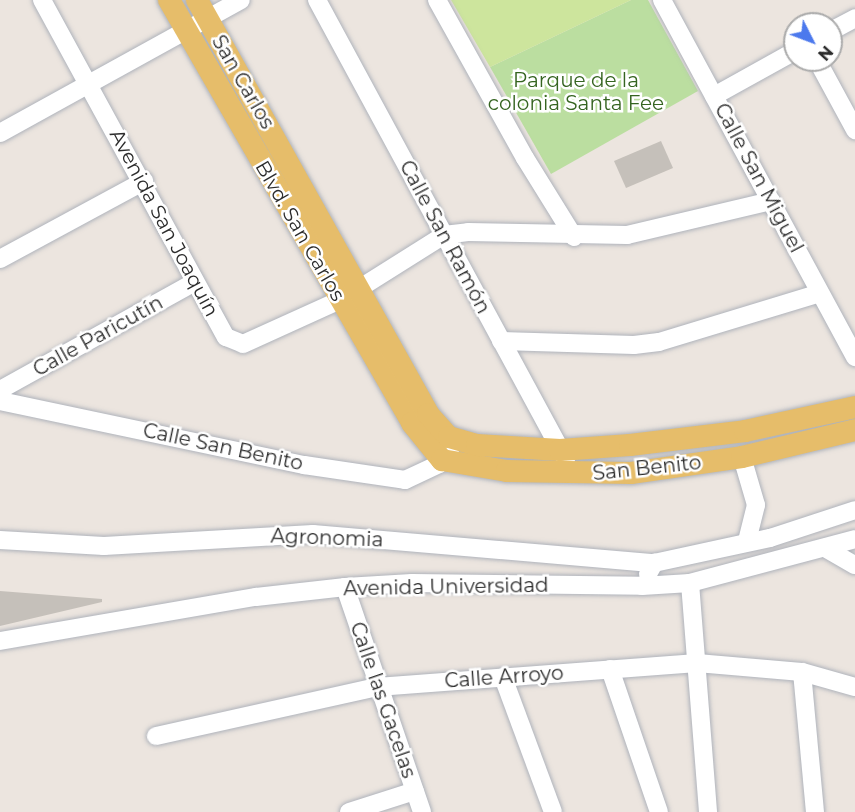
<!DOCTYPE html>
<html>
<head>
<meta charset="utf-8">
<style>
  body { margin:0 }
  #map { position:relative; width:855px; height:812px; overflow:hidden; background:#ece5df; font-family:Montserrat,sans-serif }
  div>[style] { position:absolute }
  .green>* { inset:0; background:#bbdea0 }
  .pitch>* { inset:0; background:#cde59d }
  .building>* { inset:0; background:#c5c0ba }
  .roads { filter:drop-shadow(0 0 2px #afb3bb) drop-shadow(0 0 2px #afb3bb) }
  .minor>* { height:18px; margin:-9px; padding:0 9px; transform-origin:9px; border-radius:9px; background:#fff }
  .major>* { height:22px; margin:-11px; padding:0 11px; transform-origin:11px; border-radius:11px; background:#e6bd6a }
  span { translate:-50% -50%; white-space:nowrap; text-align:center; line-height:1.15; -webkit-text-stroke:5px #fff; paint-order:stroke }
  .park-label { font-size:20px; color:#356420 }
  .street-label { font-size:20px; color:#2c2c2c }
  .north { position:absolute; left:783px; top:12px; width:60px; height:60px; box-sizing:border-box; background:#fff; border:2px solid #ababab; border-radius:50%; rotate:132deg; font-size:16px; font-weight:700; line-height:24px; text-align:center; color:#2c2c2c }
  .north::after { content:''; display:block; margin:auto; width:21px; height:27px; background:#4c79ed; clip-path:polygon(50% 0,100% 100%,50% 72%,0 100%) }
</style>
</head>
<body>
<div id="map">
  <div class="green">
    <i style="clip-path:polygon(631px 0,648px 0,698px 91px,551px 174px,490px 67px)"></i>
  </div>
  <div class="pitch">
    <i style="clip-path:polygon(451px 0,631px 0,490px 67px)"></i>
  </div>
  <div class="building">
    <i style="clip-path:polygon(661px 141px,673px 168px,626px 188px,614px 161px)"></i>
    <i style="clip-path:polygon(0 591px,102px 599px,102px 602px,0 626px)"></i>
  </div>
  <div class="roads">
    <div class="minor">
      <i style="left:42px;top:0;width:384px;rotate:61.4deg"></i>
      <i style="left:226px;top:337px;width:18px;rotate:22deg"></i>
      <i style="left:243px;top:344px;width:107px;rotate:-24.4deg"></i>
      <i style="left:317px;top:0;width:523px;rotate:61.57deg"></i>
      <i style="left:437px;top:0;width:181px;rotate:60.9deg"></i>
      <i style="left:525px;top:158px;width:93px;rotate:58.2deg"></i>
      <i style="left:662px;top:0;width:406px;rotate:61.6deg"></i>
      <i style="left:831px;top:31px;width:27px;rotate:-28deg"></i>
      <i style="left:817px;top:60px;width:80px;rotate:61.5deg"></i>
      <i style="left:714px;top:96px;width:93px;rotate:-29.1deg"></i>
      <i style="left:0;top:133px;width:275px;rotate:-28.9deg"></i>
      <i style="left:0;top:259px;width:164px;rotate:-28.4deg"></i>
      <i style="left:360px;top:288px;width:99px;rotate:-32.2deg"></i>
      <i style="left:444px;top:235px;width:24px;rotate:-7deg"></i>
      <i style="left:468px;top:232px;width:159px;rotate:1.1deg"></i>
      <i style="left:627px;top:235px;width:148px;rotate:-13.3deg"></i>
      <i style="left:501px;top:341px;width:133px;rotate:1.7deg"></i>
      <i style="left:634px;top:345px;width:25px;rotate:-7deg"></i>
      <i style="left:659px;top:342px;width:168px;rotate:-16.9deg"></i>
      <i style="left:0;top:390px;width:223px;rotate:-29deg"></i>
      <i style="left:0;top:401px;width:311px;rotate:11.9deg"></i>
      <i style="left:304px;top:465px;width:102px;rotate:8.4deg"></i>
      <i style="left:405px;top:480px;width:38px;rotate:-25deg"></i>
      <i style="left:439px;top:464px;width:29px;rotate:-55deg"></i>
      <i style="left:742px;top:457px;width:50px;rotate:73.7deg"></i>
      <i style="left:756px;top:505px;width:38px;rotate:104deg"></i>
      <i style="left:0;top:540px;width:104px;rotate:3.3deg"></i>
      <i style="left:104px;top:546px;width:209px;rotate:-3.3deg"></i>
      <i style="left:313px;top:534px;width:342px;rotate:4.9deg"></i>
      <i style="left:825px;top:548px;width:34px;rotate:30deg"></i>
      <i style="left:648px;top:574px;width:13px;rotate:-61deg"></i>
      <i style="left:654px;top:563px;width:119px;rotate:-12.2deg"></i>
      <i style="left:770px;top:538px;width:89px;rotate:-18.2deg"></i>
      <i style="left:690px;top:583px;width:230px;rotate:85.5deg"></i>
      <i style="left:345px;top:587px;width:238px;rotate:71.1deg"></i>
      <i style="left:0;top:641px;width:260px;rotate:-9.8deg"></i>
      <i style="left:256px;top:597px;width:90px;rotate:-6.4deg"></i>
      <i style="left:345px;top:587px;width:67px;rotate:-3.4deg"></i>
      <i style="left:412px;top:583px;width:230px;rotate:0.7deg"></i>
      <i style="left:642px;top:586px;width:48px;rotate:-3.6deg"></i>
      <i style="left:690px;top:583px;width:171px;rotate:-14.9deg"></i>
      <i style="left:610px;top:669px;width:151px;rotate:71.1deg"></i>
      <i style="left:802px;top:672px;width:141px;rotate:84.7deg"></i>
      <i style="left:503px;top:677px;width:144px;rotate:69.7deg"></i>
      <i style="left:156px;top:736px;width:226px;rotate:-12.5deg"></i>
      <i style="left:377px;top:687px;width:321px;rotate:-4.3deg"></i>
      <i style="left:697px;top:663px;width:105px;rotate:4.9deg"></i>
      <i style="left:802px;top:672px;width:55px;rotate:15.8deg"></i>
      <i style="left:349px;top:812px;width:69px;rotate:-17.7deg"></i>
    </div>
    <div class="major">
      <i style="left:169px;top:0;width:488px;rotate:60.1deg"></i>
      <i style="left:412px;top:423px;width:48px;rotate:51deg"></i>
      <i style="left:442px;top:460px;width:66px;rotate:9.6deg"></i>
      <i style="left:507px;top:471px;width:124px;rotate:0.9deg"></i>
      <i style="left:631px;top:473px;width:112px;rotate:-8.2deg"></i>
      <i style="left:742px;top:457px;width:116px;rotate:-13.4deg"></i>
      <i style="left:197px;top:0;width:474px;rotate:60.8deg"></i>
      <i style="left:428px;top:414px;width:31px;rotate:48deg"></i>
      <i style="left:449px;top:437px;width:29px;rotate:16deg"></i>
      <i style="left:477px;top:445px;width:83px;rotate:3.4deg"></i>
      <i style="left:560px;top:450px;width:70px;rotate:-4.1deg"></i>
      <i style="left:630px;top:445px;width:116px;rotate:-6.9deg"></i>
      <i style="left:745px;top:431px;width:113px;rotate:-12.3deg"></i>
    </div>
  </div>
  <div class="park-label">
    <span style="left:576px;top:92px">Parque de la<br>colonia Santa Fee</span>
  </div>
  <div class="street-label">
    <span style="left:243px;top:82px;rotate:60deg">San Carlos</span>
    <span style="left:759px;top:178px;rotate:62deg">Calle San Miguel</span>
    <span style="left:164px;top:223px;rotate:62deg">Avenida San Joaquín</span>
    <span style="left:300px;top:231px;rotate:60deg">Blvd. San Carlos</span>
    <span style="left:445px;top:237px;rotate:62deg">Calle San Ramón</span>
    <span style="left:98px;top:336px;rotate:-29deg">Calle Paricutín</span>
    <span style="left:223px;top:447px;rotate:12deg">Calle San Benito</span>
    <span style="left:647px;top:468px;rotate:-6deg">San Benito</span>
    <span style="left:327px;top:538px;rotate:2deg">Agronomia</span>
    <span style="left:446px;top:587px;rotate:-1deg">Avenida Universidad</span>
    <span style="left:504px;top:677px;rotate:-4deg">Calle Arroyo</span>
    <span style="left:383px;top:700px;rotate:71deg">Calle las Gacelas</span>
  </div>
  <div class="north">N</div>
</div>
</body>
</html>
